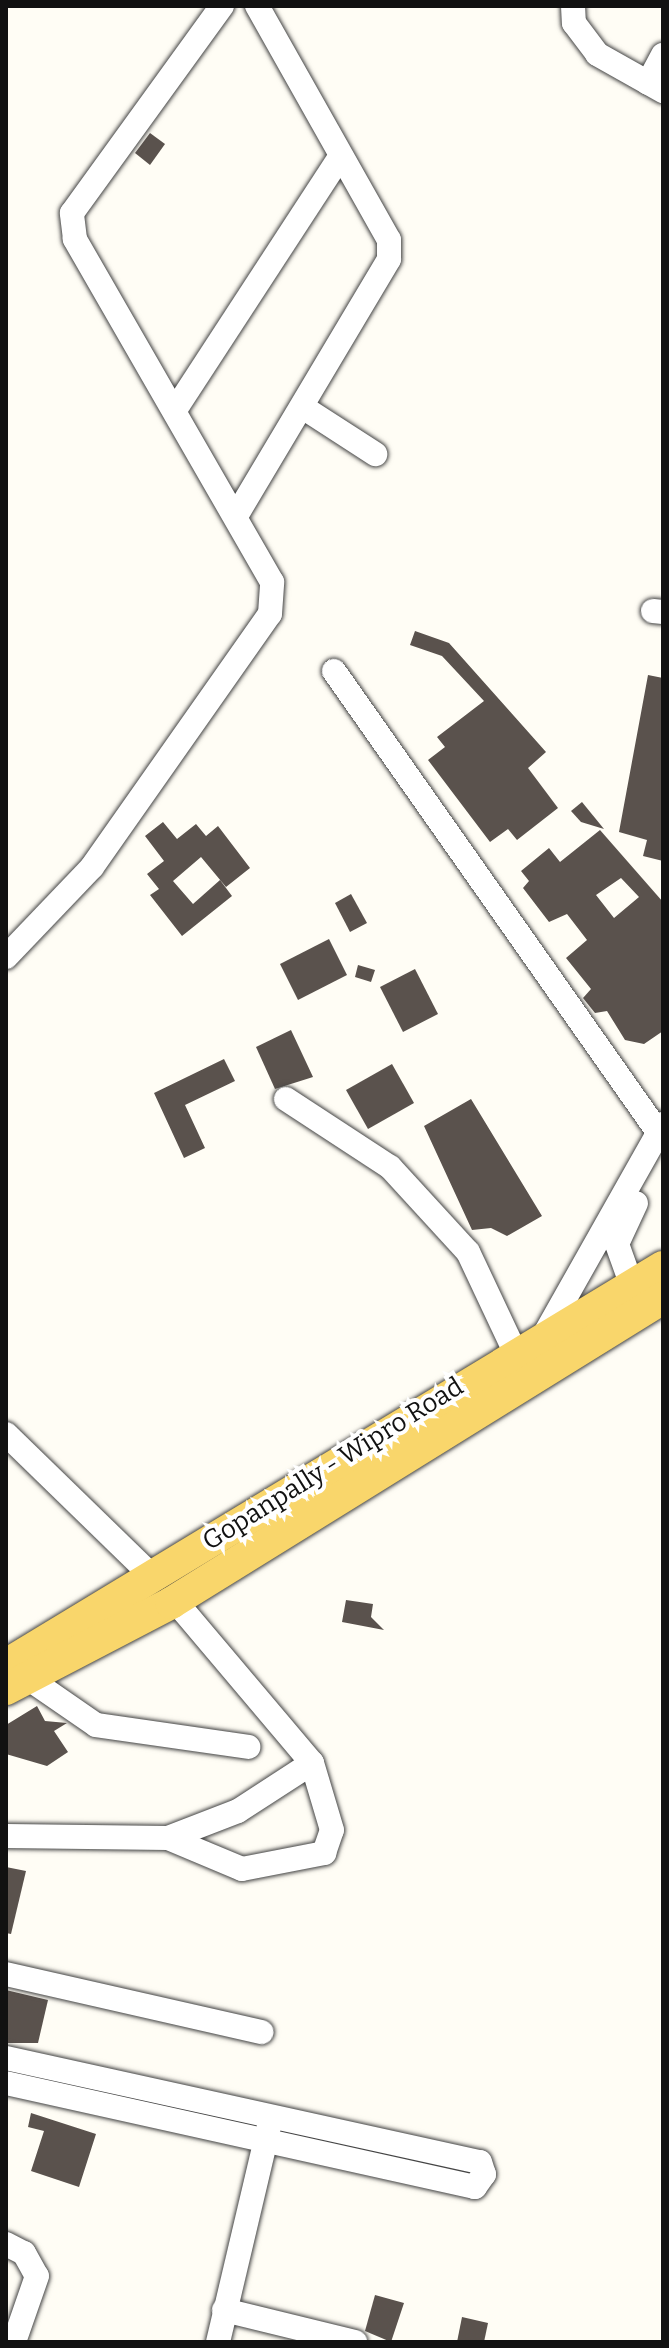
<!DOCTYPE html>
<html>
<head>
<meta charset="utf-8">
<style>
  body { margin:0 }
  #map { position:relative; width:669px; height:2348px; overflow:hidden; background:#fffdf5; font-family:Bitter,serif }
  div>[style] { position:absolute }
  .building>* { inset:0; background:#5a524d }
  .roads { filter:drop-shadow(0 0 2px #444) drop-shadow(0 0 2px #444) }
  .minor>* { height:24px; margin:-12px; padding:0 12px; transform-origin:12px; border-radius:12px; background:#fff }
  .major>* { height:32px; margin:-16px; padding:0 16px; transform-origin:16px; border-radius:16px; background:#f9d66b }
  span { translate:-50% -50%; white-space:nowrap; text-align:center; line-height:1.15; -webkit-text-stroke:8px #fff; paint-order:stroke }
  .street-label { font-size:26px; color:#111 }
  .frame { position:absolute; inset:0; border:8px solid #111; pointer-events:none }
</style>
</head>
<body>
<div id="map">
  <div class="building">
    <i style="clip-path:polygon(150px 133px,165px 144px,150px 165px,135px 153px)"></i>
    <i style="clip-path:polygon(415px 631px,449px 643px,546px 752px,528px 768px,558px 808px,517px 840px,508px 829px,490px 842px,428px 760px,445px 747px,437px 737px,484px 701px,442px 656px,410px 645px)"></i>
    <i style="clip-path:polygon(648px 675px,663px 678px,663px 861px,643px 856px,647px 840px,619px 832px)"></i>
    <i style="clip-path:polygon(582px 802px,604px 829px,581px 822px,571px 811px)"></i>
    <i style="clip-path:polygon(163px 822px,177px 839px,196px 824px,206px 836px,218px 826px,250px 868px,226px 887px,201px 857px,173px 881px,193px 904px,220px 880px,232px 896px,182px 936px,150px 895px,159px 889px,147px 874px,164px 861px,145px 836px)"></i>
    <i style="clip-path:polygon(evenodd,600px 830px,663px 902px,663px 1031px,644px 1044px,625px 1040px,607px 1011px,595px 1013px,583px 998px,591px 989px,566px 958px,587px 940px,567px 914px,549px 922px,523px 888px,529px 881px,521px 871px,549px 848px,560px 862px,600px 830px,621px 878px,639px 897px,614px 918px,596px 895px,621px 878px)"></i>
    <i style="clip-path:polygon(351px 894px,367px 923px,350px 932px,335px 903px)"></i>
    <i style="clip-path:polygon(329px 939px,347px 975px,298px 1000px,280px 964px)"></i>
    <i style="clip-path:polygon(358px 965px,375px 970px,371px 982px,355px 977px)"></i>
    <i style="clip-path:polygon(415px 969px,438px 1014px,403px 1032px,380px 987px)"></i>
    <i style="clip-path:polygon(291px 1030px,313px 1077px,275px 1089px,256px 1047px)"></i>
    <i style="clip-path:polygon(224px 1059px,235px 1081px,185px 1105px,205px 1148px,184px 1158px,154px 1093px)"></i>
    <i style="clip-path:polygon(392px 1064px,414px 1103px,368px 1129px,346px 1090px)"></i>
    <i style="clip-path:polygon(471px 1099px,542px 1216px,507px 1236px,491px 1228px,472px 1230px,424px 1126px)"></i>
    <i style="clip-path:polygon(346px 1600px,373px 1604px,371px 1617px,384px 1630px,342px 1622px)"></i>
    <i style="clip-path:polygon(37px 1706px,45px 1721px,67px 1723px,54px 1731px,68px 1752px,47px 1766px,6px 1754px,6px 1725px)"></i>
    <i style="clip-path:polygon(6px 1867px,26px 1871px,11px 1934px,6px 1933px)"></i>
    <i style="clip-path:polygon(6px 1990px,48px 2000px,38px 2043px,6px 2043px)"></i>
    <i style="clip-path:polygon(31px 2113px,96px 2134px,79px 2187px,31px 2171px,44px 2131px,28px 2127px)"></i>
    <i style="clip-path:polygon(375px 2295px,404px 2303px,391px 2342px,365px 2331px)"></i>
    <i style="clip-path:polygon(462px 2317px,488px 2323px,484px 2342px,457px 2342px)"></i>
  </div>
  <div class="roads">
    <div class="minor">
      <i style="left:573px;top:6px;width:17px;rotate:87deg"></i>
      <i style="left:574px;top:23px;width:39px;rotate:53deg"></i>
      <i style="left:597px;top:54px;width:76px;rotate:29.3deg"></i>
      <i style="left:648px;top:83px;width:32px;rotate:-62deg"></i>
      <i style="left:177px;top:407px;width:298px;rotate:-56.9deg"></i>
      <i style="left:304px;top:408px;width:85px;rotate:32.9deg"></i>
      <i style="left:236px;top:516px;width:299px;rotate:-59.2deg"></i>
      <i style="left:389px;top:259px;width:19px;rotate:-90deg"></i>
      <i style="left:389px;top:240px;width:269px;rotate:-119.4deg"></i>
      <i style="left:653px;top:611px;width:10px;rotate:6deg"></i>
      <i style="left:334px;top:671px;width:563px;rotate:54.9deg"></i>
      <i style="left:6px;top:957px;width:124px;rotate:-46.3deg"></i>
      <i style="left:92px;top:867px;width:309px;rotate:-54.9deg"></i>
      <i style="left:270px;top:614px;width:32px;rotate:-86deg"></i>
      <i style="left:272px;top:582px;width:396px;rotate:-119.9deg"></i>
      <i style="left:75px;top:239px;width:26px;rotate:-97deg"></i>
      <i style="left:72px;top:213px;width:256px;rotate:-54.1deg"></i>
      <i style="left:286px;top:1099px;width:124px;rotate:33.2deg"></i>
      <i style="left:390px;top:1167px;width:115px;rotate:47.5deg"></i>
      <i style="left:468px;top:1252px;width:110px;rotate:64.8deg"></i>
      <i style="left:632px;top:1286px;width:45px;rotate:-109.7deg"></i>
      <i style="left:617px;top:1244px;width:45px;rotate:-65.1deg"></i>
      <i style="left:546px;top:1332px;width:239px;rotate:-60.6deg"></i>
      <i style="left:6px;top:1434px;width:204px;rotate:44.2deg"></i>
      <i style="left:25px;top:1676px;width:86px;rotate:34.6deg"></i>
      <i style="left:96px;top:1725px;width:154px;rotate:8.2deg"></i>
      <i style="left:6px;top:1836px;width:162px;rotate:0.7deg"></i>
      <i style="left:168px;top:1838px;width:75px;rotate:-21.1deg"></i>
      <i style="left:238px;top:1811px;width:88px;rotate:-33deg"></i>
      <i style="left:312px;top:1763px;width:212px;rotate:-130.2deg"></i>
      <i style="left:168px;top:1838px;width:80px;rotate:22.7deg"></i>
      <i style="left:242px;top:1869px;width:84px;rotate:-11deg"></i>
      <i style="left:324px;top:1853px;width:24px;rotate:-71deg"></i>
      <i style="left:332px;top:1830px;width:70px;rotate:-106.6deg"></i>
      <i style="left:6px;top:1974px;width:262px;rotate:12.8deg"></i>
      <i style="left:6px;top:2058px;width:485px;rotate:12.4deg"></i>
      <i style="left:480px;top:2162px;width:13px;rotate:72deg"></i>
      <i style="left:484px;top:2174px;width:16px;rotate:125deg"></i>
      <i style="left:475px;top:2187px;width:480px;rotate:-167.5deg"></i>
      <i style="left:6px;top:2244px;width:20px;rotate:27deg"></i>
      <i style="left:24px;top:2253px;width:26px;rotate:61deg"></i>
      <i style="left:37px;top:2276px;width:70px;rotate:109.2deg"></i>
      <i style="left:224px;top:2310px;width:135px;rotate:13.7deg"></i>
      <i style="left:218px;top:2342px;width:222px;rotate:-76.7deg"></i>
    </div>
    <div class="major">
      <i style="left:6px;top:1665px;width:768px;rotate:-31.21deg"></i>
      <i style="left:6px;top:1689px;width:186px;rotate:-27.5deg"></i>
      <i style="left:171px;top:1603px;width:579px;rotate:-31.8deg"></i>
    </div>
  </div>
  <div class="street-label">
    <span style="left:333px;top:1464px;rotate:-32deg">Gopanpally - Wipro Road</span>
  </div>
  <div class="frame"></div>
</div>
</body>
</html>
